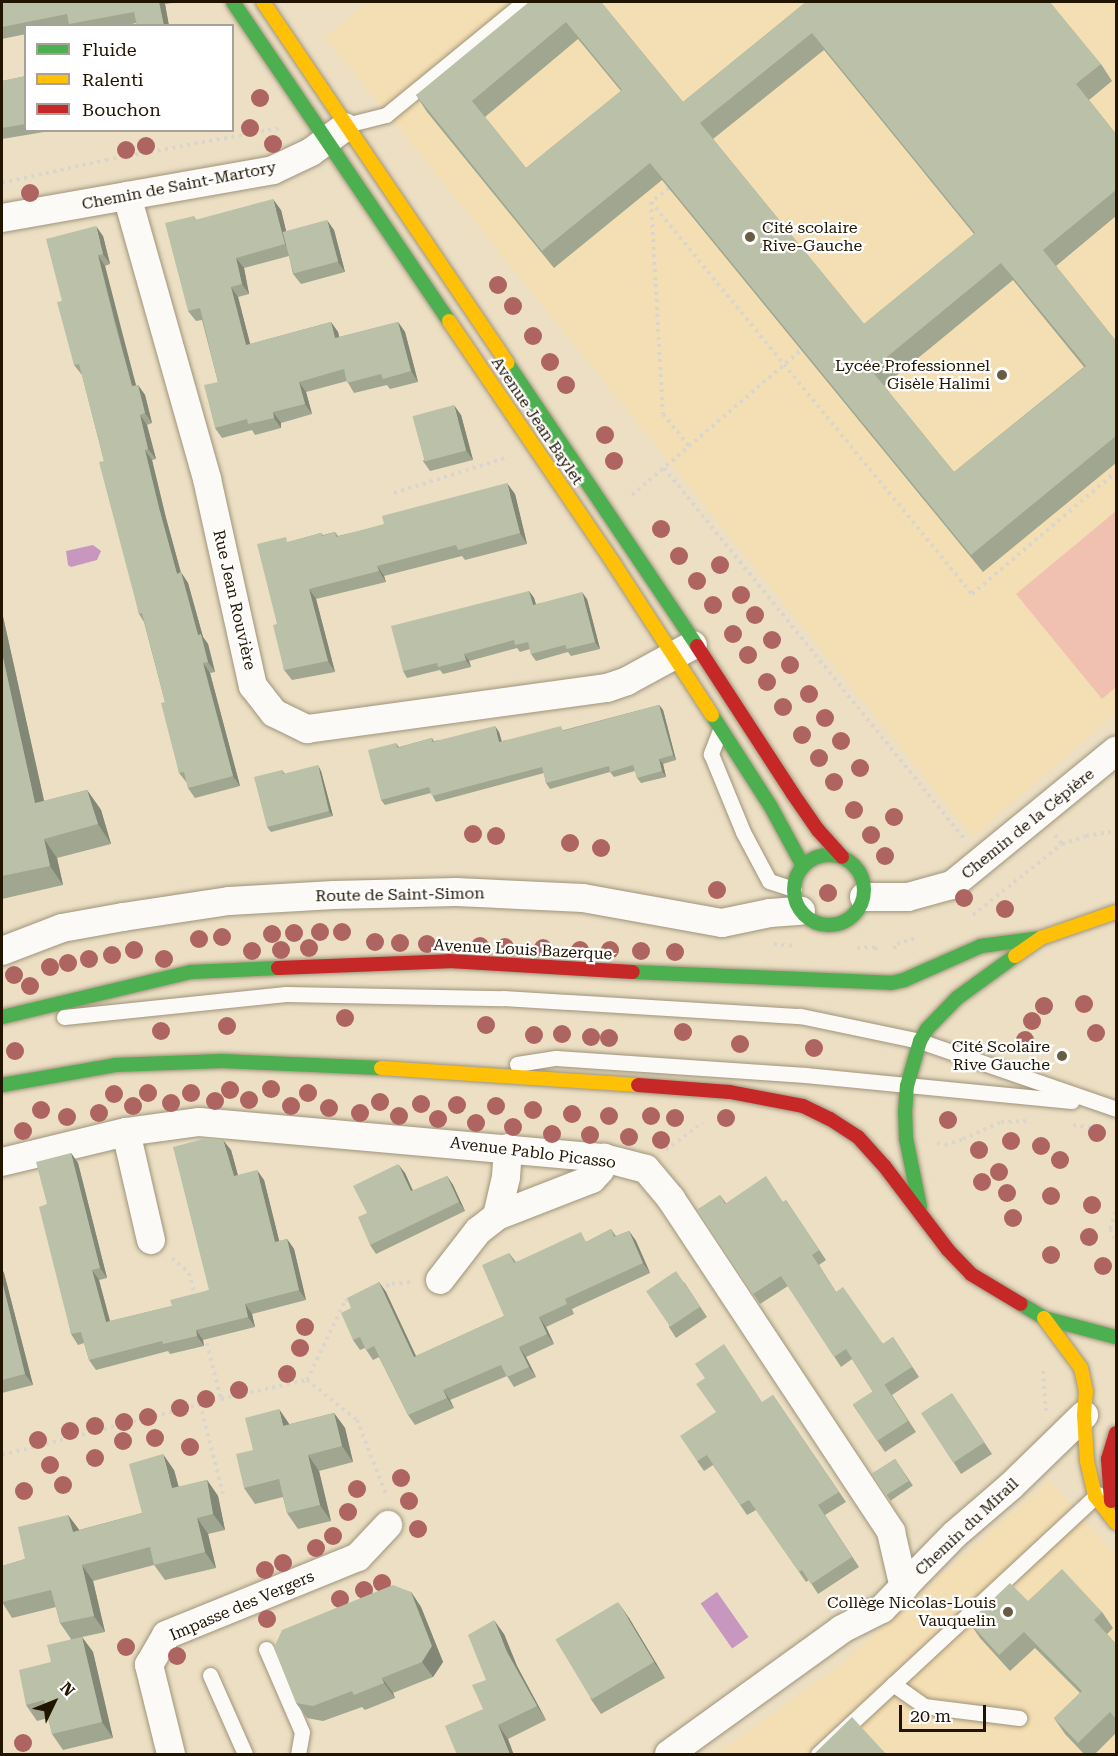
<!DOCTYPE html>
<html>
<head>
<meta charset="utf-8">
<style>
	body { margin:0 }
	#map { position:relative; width:1118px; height:1756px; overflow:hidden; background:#ecdfc4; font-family:"Roboto Serif",serif }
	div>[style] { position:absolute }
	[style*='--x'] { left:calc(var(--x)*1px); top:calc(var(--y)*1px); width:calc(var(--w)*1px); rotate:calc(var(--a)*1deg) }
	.built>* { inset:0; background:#f4deb3 }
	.green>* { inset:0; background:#f0c1b1 }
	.water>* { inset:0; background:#c897bf; transform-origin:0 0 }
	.path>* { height:4px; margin-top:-2px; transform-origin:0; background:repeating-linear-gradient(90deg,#dbd6cd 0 3px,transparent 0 7.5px) }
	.roads { filter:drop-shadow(0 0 2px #9f947b) drop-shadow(0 0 2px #9f947b) }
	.lane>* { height:15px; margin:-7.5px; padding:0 7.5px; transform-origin:7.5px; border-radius:7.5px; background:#fcfaf6 }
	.street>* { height:28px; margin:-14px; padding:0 14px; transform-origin:14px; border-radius:14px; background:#fcfaf6 }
	.fast>* { height:14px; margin:-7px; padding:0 7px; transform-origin:7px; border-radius:7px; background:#4caf50 }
	.fast>.ring { margin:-7px; padding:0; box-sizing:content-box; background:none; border:14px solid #4caf50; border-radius:50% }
	.slow>* { height:14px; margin:-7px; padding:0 7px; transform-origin:7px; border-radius:7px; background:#ffc107 }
	.jam>* { height:14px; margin:-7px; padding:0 7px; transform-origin:7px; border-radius:7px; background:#c62828 }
	.trees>* { width:18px; height:18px; margin:-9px; border-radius:50%; background:#ae6461 }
	.wall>* { inset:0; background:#a0a690; transform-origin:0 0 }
	.shaded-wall>* { inset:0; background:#828776 }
	.building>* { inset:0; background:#bac1a8; transform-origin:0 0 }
	.dots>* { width:16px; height:16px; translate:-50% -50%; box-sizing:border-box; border:3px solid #fff; border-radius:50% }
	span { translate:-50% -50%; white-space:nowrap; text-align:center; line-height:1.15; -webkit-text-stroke:4.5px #fff; paint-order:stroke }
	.street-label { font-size:16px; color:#211500 }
	.poi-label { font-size:16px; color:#211500 }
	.left { translate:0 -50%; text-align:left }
	.right { translate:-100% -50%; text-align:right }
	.frame { position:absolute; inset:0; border:3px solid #211500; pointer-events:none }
	.legend { position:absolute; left:24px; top:24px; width:210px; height:108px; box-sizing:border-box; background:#fff; border:2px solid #a6a199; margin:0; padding:8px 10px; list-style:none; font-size:18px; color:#211500 }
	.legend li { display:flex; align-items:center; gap:12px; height:30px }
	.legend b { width:30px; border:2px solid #a6a199 }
	.north { position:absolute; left:24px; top:1672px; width:60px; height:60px; -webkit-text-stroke:4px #fff; paint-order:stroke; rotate:47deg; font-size:16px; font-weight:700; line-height:24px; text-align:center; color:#211500 }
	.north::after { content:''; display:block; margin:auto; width:21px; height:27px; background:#211500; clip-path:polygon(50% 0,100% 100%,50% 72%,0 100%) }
	.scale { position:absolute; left:899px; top:1705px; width:87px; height:27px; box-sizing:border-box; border:3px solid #211500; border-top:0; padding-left:8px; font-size:18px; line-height:21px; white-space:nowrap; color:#211500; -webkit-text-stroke:4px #fff; paint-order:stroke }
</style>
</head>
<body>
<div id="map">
	<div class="built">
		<i style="clip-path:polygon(368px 2px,1116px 2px,1116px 713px,973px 837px,325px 37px)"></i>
		<i style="clip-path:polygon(1049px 1480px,1115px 1555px,1116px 1551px,1116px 1754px,716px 1754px,839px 1666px)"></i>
	</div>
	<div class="green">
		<i style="clip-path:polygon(1116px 511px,1116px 687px,1102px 699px,1016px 594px)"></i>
	</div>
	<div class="water">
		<i style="clip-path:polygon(93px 545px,101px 551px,97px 560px,71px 567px,68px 565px,66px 551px)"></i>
		<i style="left:717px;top:1592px;width:55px;height:20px;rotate:55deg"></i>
	</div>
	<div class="path">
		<i style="--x:2;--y:183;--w:107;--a:-12.5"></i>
		<i style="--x:106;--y:160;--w:177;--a:-10.4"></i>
		<i style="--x:669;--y:188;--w:23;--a:142"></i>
		<i style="--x:651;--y:202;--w:212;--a:86.8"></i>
		<i style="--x:663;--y:414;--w:41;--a:50.9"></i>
		<i style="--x:651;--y:202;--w:507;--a:50.69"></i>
		<i style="--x:972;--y:594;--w:189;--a:-40.3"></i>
		<i style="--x:664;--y:468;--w:477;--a:51"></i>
		<i style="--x:394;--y:493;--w:116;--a:-17.5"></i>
		<i style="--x:632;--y:495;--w:223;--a:-40.6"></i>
		<i style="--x:1055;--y:835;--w:11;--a:52"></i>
		<i style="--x:973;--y:915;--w:114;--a:-38.6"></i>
		<i style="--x:1062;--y:844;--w:25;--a:-18"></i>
		<i style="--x:1086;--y:836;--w:30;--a:-9"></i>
		<i style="--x:774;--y:944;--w:22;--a:5"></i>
		<i style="--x:857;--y:948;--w:19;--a:-3"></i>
		<i style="--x:876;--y:947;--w:4;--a:90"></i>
		<i style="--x:894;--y:949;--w:6;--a:-59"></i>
		<i style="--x:897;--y:944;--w:20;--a:-18"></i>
		<i style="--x:1073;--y:1125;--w:31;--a:9"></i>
		<i style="--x:937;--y:1143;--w:8;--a:14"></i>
		<i style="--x:945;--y:1145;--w:19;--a:-18"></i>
		<i style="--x:963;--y:1139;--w:42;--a:-24.1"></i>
		<i style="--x:1001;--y:1122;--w:26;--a:-2"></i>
		<i style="--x:666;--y:1150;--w:46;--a:-37.1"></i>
		<i style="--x:1116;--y:1212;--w:18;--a:109"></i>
		<i style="--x:1110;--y:1229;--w:14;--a:65"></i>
		<i style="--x:172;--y:1258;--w:23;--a:41"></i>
		<i style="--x:189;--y:1273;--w:24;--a:75"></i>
		<i style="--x:379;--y:1288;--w:14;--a:-17"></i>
		<i style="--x:392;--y:1284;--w:20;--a:-6"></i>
		<i style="--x:205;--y:1336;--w:65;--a:75.7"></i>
		<i style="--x:1043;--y:1371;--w:40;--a:85.7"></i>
		<i style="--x:307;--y:1380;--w:64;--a:38.7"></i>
		<i style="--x:357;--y:1420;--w:83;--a:68.7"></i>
		<i style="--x:200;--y:1404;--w:93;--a:75.7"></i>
		<i style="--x:2;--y:1455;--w:226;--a:-14.3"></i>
		<i style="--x:221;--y:1399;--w:88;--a:-12.5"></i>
		<i style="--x:307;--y:1380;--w:88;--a:-64.3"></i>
		<i style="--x:345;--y:1301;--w:8;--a:-23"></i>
	</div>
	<div class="roads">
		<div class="lane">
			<i style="--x:346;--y:125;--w:41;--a:-14"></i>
			<i style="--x:386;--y:115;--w:178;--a:-39.3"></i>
			<i style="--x:720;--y:730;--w:26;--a:111"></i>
			<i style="--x:711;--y:754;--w:84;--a:67.7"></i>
			<i style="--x:743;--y:832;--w:55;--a:62"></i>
			<i style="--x:769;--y:881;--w:26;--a:18"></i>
			<i style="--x:64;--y:1017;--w:223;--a:-5.9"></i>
			<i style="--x:286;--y:994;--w:217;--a:1.1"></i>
			<i style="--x:503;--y:998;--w:298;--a:3.5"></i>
			<i style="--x:800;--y:1016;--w:123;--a:11.8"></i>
			<i style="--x:920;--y:1041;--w:207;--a:19.1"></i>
			<i style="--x:517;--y:1064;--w:39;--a:-9"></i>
			<i style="--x:556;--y:1058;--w:250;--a:3.9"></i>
			<i style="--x:805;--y:1075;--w:268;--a:5.6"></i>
			<i style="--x:266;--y:1649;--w:90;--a:66.6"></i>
			<i style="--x:302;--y:1732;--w:22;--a:100"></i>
			<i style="--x:210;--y:1675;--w:86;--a:66.1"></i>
			<i style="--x:893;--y:1684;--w:38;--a:35"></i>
			<i style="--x:924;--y:1706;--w:96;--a:7.2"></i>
			<i style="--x:818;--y:1754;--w:382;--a:-42.9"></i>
		</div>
		<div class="street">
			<i style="--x:127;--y:196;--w:294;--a:74.2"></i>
			<i style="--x:207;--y:479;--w:212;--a:77.5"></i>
			<i style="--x:253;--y:686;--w:34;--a:52"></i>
			<i style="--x:274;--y:713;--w:37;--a:26"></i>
			<i style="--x:307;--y:729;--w:303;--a:-7.8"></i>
			<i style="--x:607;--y:688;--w:21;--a:-19"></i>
			<i style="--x:627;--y:681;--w:75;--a:-28.6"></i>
			<i style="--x:2;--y:218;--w:275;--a:-10"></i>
			<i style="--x:273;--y:170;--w:42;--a:-25.3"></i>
			<i style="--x:311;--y:152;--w:42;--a:-36.3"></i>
			<i style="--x:864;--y:897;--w:44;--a:0"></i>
			<i style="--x:908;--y:897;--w:46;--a:-15.3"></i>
			<i style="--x:952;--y:885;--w:212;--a:-39.3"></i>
			<i style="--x:2;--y:951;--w:64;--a:-21"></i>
			<i style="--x:62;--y:928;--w:62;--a:-10.2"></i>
			<i style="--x:123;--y:917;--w:107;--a:-8.6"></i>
			<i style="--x:229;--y:901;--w:105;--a:-3.3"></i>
			<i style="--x:334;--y:895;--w:122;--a:-1.4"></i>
			<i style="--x:456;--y:892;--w:127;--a:2.7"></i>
			<i style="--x:583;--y:898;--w:141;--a:10.2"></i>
			<i style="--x:722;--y:923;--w:49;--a:-11.8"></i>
			<i style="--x:770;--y:913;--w:31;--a:-4"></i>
			<i style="--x:126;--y:1132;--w:111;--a:77"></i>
			<i style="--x:2;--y:1162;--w:128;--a:-13.6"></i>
			<i style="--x:126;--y:1132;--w:74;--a:-7.8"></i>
			<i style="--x:199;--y:1122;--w:407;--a:5.1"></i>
			<i style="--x:604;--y:1158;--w:43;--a:14.7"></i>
			<i style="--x:646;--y:1169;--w:39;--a:50"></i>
			<i style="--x:671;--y:1199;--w:399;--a:56.5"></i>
			<i style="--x:891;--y:1532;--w:57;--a:76.9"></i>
			<i style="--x:497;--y:1216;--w:40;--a:-77"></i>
			<i style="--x:506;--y:1177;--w:29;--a:-86"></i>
			<i style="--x:440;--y:1280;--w:62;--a:-52.2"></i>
			<i style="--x:478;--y:1231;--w:24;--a:-38"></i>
			<i style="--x:497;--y:1216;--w:102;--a:-21.3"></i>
			<i style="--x:592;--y:1179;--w:12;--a:-48"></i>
			<i style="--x:600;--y:1170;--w:13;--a:-72"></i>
			<i style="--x:171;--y:1754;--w:92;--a:-103.9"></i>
			<i style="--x:149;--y:1665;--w:34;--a:-60"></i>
			<i style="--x:166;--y:1635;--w:207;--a:-22.1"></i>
			<i style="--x:358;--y:1557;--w:44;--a:-46.8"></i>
			<i style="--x:669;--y:1754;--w:213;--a:-35.8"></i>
			<i style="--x:842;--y:1629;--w:45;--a:-26.6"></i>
			<i style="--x:882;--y:1609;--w:103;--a:-45.8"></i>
			<i style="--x:954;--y:1535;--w:75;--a:-40.7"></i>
			<i style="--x:1011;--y:1486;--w:102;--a:-44.2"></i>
		</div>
		<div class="fast">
			<i style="--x:233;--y:2;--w:385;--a:55.9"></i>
			<i style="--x:507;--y:363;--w:341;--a:56.1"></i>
			<i style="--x:712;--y:715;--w:109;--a:57.3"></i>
			<i style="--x:771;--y:807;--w:67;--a:61.5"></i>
			<i class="ring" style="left:794px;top:855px;width:56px;height:56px"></i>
			<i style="--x:633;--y:972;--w:258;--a:2.4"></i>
			<i style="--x:891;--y:983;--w:13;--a:-13"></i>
			<i style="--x:904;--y:980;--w:84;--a:-23.8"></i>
			<i style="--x:981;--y:946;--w:61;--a:-7.6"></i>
			<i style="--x:2;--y:1017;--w:194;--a:-13.4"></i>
			<i style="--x:191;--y:972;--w:87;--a:-2.6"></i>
			<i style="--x:2;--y:1085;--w:115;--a:-10"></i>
			<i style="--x:115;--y:1065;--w:107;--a:-2.1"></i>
			<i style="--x:222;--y:1061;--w:159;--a:2.5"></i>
			<i style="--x:920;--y:1207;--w:70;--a:-101.5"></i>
			<i style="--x:906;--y:1138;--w:25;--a:-92"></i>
			<i style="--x:905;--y:1113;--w:27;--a:-86"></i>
			<i style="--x:907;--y:1086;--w:47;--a:-73.9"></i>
			<i style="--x:920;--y:1041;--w:14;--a:-60"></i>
			<i style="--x:927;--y:1029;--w:43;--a:-45.9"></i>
			<i style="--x:957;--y:998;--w:72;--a:-35.9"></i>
			<i style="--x:1021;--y:1304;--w:27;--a:31"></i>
			<i style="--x:1044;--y:1318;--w:74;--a:14.8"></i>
		</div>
		<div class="slow">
			<i style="--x:263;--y:2;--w:436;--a:55.9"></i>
			<i style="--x:449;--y:321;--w:294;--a:55.8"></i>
			<i style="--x:614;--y:564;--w:180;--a:57"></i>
			<i style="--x:1015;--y:956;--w:32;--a:-35"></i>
			<i style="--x:1041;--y:938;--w:79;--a:-19.1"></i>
			<i style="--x:381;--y:1068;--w:258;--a:3.8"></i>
			<i style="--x:1044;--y:1318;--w:62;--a:53.5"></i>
			<i style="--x:1081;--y:1368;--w:24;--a:78"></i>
			<i style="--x:1086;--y:1391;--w:24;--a:95"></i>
			<i style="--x:1084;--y:1415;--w:46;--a:86.3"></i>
			<i style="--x:1087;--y:1461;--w:36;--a:77"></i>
			<i style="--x:1095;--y:1496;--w:34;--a:52"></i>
		</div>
		<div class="jam">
			<i style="--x:697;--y:646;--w:176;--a:57"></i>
			<i style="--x:793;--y:794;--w:44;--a:55.2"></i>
			<i style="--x:818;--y:830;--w:36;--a:48"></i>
			<i style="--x:278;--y:968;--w:171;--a:-2.3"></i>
			<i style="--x:449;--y:961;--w:184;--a:3.4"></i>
			<i style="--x:638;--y:1085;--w:92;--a:4.4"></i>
			<i style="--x:730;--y:1092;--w:74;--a:10.9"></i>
			<i style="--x:803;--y:1106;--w:30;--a:26"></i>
			<i style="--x:830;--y:1119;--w:33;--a:33"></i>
			<i style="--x:858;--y:1137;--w:40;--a:48"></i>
			<i style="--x:885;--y:1167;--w:104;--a:52.8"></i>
			<i style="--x:948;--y:1250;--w:33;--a:46"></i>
			<i style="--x:971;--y:1274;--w:58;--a:31"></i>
			<i style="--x:1111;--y:1501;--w:42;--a:-94.1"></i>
			<i style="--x:1108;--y:1459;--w:27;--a:-73"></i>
		</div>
	</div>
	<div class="trees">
		<i style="left:260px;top:98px"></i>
		<i style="left:250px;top:128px"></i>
		<i style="left:273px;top:144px"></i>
		<i style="left:146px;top:146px"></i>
		<i style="left:126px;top:150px"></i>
		<i style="left:30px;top:193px"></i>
		<i style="left:498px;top:285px"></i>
		<i style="left:513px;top:306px"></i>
		<i style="left:533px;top:336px"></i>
		<i style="left:550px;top:362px"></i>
		<i style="left:566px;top:385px"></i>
		<i style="left:605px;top:435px"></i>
		<i style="left:614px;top:461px"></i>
		<i style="left:661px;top:529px"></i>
		<i style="left:679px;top:556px"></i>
		<i style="left:720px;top:565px"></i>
		<i style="left:697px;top:581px"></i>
		<i style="left:741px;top:595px"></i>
		<i style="left:713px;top:605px"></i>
		<i style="left:755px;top:615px"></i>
		<i style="left:733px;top:634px"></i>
		<i style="left:772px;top:640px"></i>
		<i style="left:748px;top:655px"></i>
		<i style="left:790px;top:665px"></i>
		<i style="left:767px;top:682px"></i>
		<i style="left:809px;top:694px"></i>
		<i style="left:783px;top:707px"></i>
		<i style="left:825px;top:718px"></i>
		<i style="left:802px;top:735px"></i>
		<i style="left:841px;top:741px"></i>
		<i style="left:819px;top:758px"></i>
		<i style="left:860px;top:768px"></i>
		<i style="left:834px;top:782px"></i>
		<i style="left:854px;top:810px"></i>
		<i style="left:894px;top:817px"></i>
		<i style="left:473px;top:834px"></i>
		<i style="left:871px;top:835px"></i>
		<i style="left:496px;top:836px"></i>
		<i style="left:570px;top:843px"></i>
		<i style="left:601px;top:848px"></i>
		<i style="left:885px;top:856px"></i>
		<i style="left:717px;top:890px"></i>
		<i style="left:828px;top:893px"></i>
		<i style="left:964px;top:898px"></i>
		<i style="left:1005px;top:909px"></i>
		<i style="left:320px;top:932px"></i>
		<i style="left:342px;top:932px"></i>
		<i style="left:294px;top:933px"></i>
		<i style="left:272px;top:934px"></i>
		<i style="left:222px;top:937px"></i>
		<i style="left:199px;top:939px"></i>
		<i style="left:375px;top:942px"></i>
		<i style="left:400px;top:943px"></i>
		<i style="left:427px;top:944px"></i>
		<i style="left:480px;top:946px"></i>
		<i style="left:505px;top:947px"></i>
		<i style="left:309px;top:948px"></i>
		<i style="left:543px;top:948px"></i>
		<i style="left:134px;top:950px"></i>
		<i style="left:281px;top:950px"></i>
		<i style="left:580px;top:950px"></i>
		<i style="left:610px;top:950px"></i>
		<i style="left:252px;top:951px"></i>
		<i style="left:641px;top:951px"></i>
		<i style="left:675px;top:952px"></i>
		<i style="left:112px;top:955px"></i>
		<i style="left:89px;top:959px"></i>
		<i style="left:164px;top:959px"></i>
		<i style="left:68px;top:963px"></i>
		<i style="left:50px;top:967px"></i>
		<i style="left:14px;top:975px"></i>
		<i style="left:30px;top:986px"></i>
		<i style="left:1084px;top:1004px"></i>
		<i style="left:1044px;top:1006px"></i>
		<i style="left:345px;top:1018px"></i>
		<i style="left:1032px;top:1021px"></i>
		<i style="left:486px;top:1025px"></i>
		<i style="left:227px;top:1026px"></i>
		<i style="left:161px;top:1031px"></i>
		<i style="left:683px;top:1032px"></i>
		<i style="left:1096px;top:1033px"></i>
		<i style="left:562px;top:1034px"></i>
		<i style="left:534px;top:1035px"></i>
		<i style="left:591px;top:1037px"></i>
		<i style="left:609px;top:1038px"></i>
		<i style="left:1025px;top:1040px"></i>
		<i style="left:740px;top:1044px"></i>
		<i style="left:814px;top:1048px"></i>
		<i style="left:15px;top:1051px"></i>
		<i style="left:271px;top:1089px"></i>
		<i style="left:230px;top:1090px"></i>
		<i style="left:148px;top:1093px"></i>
		<i style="left:191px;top:1093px"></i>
		<i style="left:308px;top:1093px"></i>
		<i style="left:114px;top:1094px"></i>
		<i style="left:249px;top:1100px"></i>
		<i style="left:215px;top:1101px"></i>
		<i style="left:380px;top:1102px"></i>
		<i style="left:171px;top:1103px"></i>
		<i style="left:421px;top:1104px"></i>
		<i style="left:457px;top:1105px"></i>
		<i style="left:133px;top:1106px"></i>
		<i style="left:291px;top:1106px"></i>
		<i style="left:496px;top:1106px"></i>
		<i style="left:329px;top:1108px"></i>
		<i style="left:41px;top:1110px"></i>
		<i style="left:533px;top:1110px"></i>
		<i style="left:99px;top:1113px"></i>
		<i style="left:360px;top:1113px"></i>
		<i style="left:572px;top:1114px"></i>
		<i style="left:399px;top:1116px"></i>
		<i style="left:609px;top:1116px"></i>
		<i style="left:651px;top:1116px"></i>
		<i style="left:67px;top:1117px"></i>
		<i style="left:675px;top:1118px"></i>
		<i style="left:726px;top:1118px"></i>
		<i style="left:438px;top:1119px"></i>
		<i style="left:948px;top:1120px"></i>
		<i style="left:476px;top:1123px"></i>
		<i style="left:513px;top:1127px"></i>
		<i style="left:23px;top:1131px"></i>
		<i style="left:1097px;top:1133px"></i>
		<i style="left:552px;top:1134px"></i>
		<i style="left:590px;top:1135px"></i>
		<i style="left:629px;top:1137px"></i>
		<i style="left:661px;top:1140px"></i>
		<i style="left:1011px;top:1141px"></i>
		<i style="left:1041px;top:1146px"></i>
		<i style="left:979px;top:1150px"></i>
		<i style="left:1060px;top:1160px"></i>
		<i style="left:999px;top:1172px"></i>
		<i style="left:982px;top:1182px"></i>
		<i style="left:1007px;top:1193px"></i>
		<i style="left:1051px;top:1196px"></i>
		<i style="left:1092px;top:1205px"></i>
		<i style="left:1013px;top:1218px"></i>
		<i style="left:1089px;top:1237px"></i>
		<i style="left:1051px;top:1255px"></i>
		<i style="left:1103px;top:1266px"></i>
		<i style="left:305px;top:1327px"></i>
		<i style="left:300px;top:1348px"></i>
		<i style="left:287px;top:1374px"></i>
		<i style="left:239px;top:1390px"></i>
		<i style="left:206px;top:1399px"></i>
		<i style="left:180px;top:1408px"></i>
		<i style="left:148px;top:1417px"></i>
		<i style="left:124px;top:1422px"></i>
		<i style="left:95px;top:1426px"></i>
		<i style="left:70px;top:1431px"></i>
		<i style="left:155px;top:1438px"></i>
		<i style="left:38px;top:1440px"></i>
		<i style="left:123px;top:1441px"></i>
		<i style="left:190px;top:1447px"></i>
		<i style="left:95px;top:1458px"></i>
		<i style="left:50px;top:1465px"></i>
		<i style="left:401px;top:1478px"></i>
		<i style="left:63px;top:1485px"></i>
		<i style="left:357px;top:1489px"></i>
		<i style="left:24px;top:1491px"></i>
		<i style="left:409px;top:1501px"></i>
		<i style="left:348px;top:1512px"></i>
		<i style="left:418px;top:1529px"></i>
		<i style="left:333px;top:1536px"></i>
		<i style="left:316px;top:1548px"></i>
		<i style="left:283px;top:1563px"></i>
		<i style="left:265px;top:1570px"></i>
		<i style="left:382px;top:1583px"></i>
		<i style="left:364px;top:1590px"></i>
		<i style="left:340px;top:1599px"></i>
		<i style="left:267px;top:1619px"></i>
		<i style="left:126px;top:1647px"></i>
		<i style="left:177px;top:1656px"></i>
		<i style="left:23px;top:1743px"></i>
	</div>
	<div class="wall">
		<i style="clip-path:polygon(2px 2px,173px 2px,173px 3px,165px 4px,169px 26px,137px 26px,136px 23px,124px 26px,26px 26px,26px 34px,2px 39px)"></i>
		<i style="clip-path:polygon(evenodd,601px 2px,683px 102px,806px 2px,1101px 64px,1112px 81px,1089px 100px,1116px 134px,1116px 216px,1056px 266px,1116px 341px,1116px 463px,983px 572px,662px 180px,554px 268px,427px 112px,416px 95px,601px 2px,578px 39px,621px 91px,526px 168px,485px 117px,578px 39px,601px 2px,824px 50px,974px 234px,864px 324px,713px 139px,824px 50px,601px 2px,1013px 280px,1084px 367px,954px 472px,884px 386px,1013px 280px)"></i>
		<i style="clip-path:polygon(26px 76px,26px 130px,56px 130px,2px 139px,2px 81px)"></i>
		<i style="clip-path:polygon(281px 210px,286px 231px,334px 230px,345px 272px,301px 284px,293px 274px,289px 256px,244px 268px,249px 294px,238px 297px,250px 344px,331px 322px,338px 332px,339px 337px,398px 322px,405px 332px,418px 382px,390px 389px,387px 385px,354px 393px,347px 381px,306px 392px,312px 414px,281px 423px,281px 428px,255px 435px,252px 430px,222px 438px,215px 428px,218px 382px,202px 320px,196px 321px,188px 311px,194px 216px,196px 220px)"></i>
		<i style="clip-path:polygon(103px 236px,110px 264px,105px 266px,122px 334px,136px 385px,138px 385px,145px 395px,152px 423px,147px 425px,156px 459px,152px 460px,166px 518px,181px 573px,188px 583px,203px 637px,208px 644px,215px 672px,210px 673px,240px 786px,195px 798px,188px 788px,187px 783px,179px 773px,165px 702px,144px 622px,139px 614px,104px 461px,82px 375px,74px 365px,62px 301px)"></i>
		<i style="clip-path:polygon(461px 415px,473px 460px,430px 471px,423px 461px)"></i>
		<i style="clip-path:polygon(515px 494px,527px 544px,465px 560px,462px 556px,384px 576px,386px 582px,316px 599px,335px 672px,292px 680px,284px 670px,277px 624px,289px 542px,321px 533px,323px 535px,335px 532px,338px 536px)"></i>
		<i style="clip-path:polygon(529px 591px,534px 598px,536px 604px,587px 599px,600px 649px,571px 656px,568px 652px,536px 661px,531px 654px,530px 649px,520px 652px,517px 648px,469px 661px,471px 667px,443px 674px,440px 670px,407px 678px,403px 671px)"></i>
		<i style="clip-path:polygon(2px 612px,44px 801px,87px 790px,101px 810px,111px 844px,57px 858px,63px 885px,2px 899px)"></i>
		<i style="clip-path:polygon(659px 705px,663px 710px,676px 760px,663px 764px,666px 777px,641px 783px,637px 778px,635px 771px,614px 777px,610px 772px,550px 789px,546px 783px,544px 773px,436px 802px,431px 793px,385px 805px,381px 800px,396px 743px,399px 747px,432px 738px,434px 741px,499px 732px,502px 741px,564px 730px)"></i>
		<i style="clip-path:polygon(282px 770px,285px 774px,321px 771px,333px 816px,271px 832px,267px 827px)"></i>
		<i style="clip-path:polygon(231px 1150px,238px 1175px,264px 1180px,279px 1241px,287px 1239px,294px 1249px,306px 1300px,252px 1314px,255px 1327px,203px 1340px,204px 1346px,170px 1354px,168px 1351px,96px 1370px,89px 1360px,84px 1343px,78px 1345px,71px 1334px,47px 1204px,71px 1153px,78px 1163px,107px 1278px,99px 1280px,110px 1321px,172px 1306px,209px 1290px)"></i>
		<i style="clip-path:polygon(405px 1173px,413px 1191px,447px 1176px,453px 1185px,465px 1211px,376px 1254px,370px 1245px,367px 1213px)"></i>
		<i style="clip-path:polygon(720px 1195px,726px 1203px,783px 1202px,786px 1200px,826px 1260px,819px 1265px,836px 1292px,883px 1344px,893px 1337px,919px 1377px,892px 1395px,916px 1432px,885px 1452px,853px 1405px,873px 1392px,852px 1359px,841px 1367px,788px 1286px,760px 1304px,697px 1210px)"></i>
		<i style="clip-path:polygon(611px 1229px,616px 1236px,629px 1231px,636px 1241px,650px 1273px,572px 1309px,574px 1314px,546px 1327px,554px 1344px,526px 1357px,536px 1377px,514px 1387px,507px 1376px,450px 1400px,454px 1408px,415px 1425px,408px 1415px,379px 1357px,373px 1360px,365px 1348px,360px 1350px,353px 1340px,351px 1308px,379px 1282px,386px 1292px,416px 1356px,504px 1316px,509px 1253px,516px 1262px,588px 1241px)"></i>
		<i style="clip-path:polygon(2px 1269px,4px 1273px,33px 1385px,2px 1393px)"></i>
		<i style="clip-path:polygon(684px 1282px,707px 1317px,676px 1338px,669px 1327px)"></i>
		<i style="clip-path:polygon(773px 1395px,846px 1502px,825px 1515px,859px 1567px,818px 1594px,809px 1580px,806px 1582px,756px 1510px,747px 1515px,713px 1465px,704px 1471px,697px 1461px,763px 1402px)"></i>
		<i style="clip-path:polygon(959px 1404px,992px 1454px,961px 1474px,954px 1463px)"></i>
		<i style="clip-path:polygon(334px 1413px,345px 1428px,353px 1462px,319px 1471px,331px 1521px,298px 1529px,287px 1513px,283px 1497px,255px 1504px,244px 1488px,253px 1450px,290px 1424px)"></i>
		<i style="left:895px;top:1459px;width:32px;height:27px;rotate:56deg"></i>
		<i style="clip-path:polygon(174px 1470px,179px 1487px,207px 1480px,218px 1496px,225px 1530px,208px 1534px,216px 1568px,165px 1580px,154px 1565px,93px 1581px,105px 1632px,82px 1637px,93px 1652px,113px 1738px,63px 1750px,52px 1734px,48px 1718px,37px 1721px,26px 1705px,51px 1662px,71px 1639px,60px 1623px,56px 1607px,12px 1618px,2px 1602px,2px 1566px,25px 1559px,68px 1515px,79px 1530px,142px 1513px)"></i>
		<i style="clip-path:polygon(411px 1592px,421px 1607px,443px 1662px,433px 1677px,393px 1693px,395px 1698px,365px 1710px,362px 1707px,323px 1721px,307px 1718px,296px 1703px)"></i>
		<i style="clip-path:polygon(1028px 1601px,1102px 1612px,1113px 1628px,1107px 1634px,1116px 1644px,1116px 1733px,1094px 1755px,1085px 1755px,1065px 1734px,1054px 1718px,1080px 1693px,1035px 1648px,1010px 1671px,980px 1638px,969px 1622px)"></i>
		<i style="clip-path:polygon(629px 1618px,665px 1678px,601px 1714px,590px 1698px)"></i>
		<i style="clip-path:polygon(504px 1634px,517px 1666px,546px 1720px,508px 1739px,483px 1709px,486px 1680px)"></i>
	</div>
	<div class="shaded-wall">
		<i style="clip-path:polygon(159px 2px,163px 2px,165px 4px,169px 26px,164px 26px)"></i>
		<i style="clip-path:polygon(273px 199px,281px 210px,292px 255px,285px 244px)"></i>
		<i style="clip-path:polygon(327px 220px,334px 230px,345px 272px,338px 262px)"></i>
		<i style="clip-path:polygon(96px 226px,103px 236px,110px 264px,103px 254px)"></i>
		<i style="clip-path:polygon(98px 255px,105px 266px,139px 397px,132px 386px)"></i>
		<i style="clip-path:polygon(236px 258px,244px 268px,249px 294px,242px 284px)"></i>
		<i style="clip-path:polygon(231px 287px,238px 297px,253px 355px,246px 345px)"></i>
		<i style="clip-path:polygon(331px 322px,338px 332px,342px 348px,335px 338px)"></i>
		<i style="clip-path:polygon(398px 322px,405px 332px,418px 382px,411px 371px)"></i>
		<i style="clip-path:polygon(299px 382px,306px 392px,312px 414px,305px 404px)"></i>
		<i style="clip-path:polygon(138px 385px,145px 395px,152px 423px,145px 413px)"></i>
		<i style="clip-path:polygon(454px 405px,461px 415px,473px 460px,466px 450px)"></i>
		<i style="clip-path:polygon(273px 412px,281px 423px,281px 428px,274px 418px)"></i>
		<i style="clip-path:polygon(140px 415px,147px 425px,156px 459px,148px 449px)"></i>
		<i style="clip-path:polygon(145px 450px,152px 460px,166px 518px,184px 584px,177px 574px,159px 508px)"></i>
		<i style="clip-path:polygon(507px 483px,515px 494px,527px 544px,520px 533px)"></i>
		<i style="clip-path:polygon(377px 566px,384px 576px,386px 582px,379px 571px)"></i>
		<i style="clip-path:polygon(181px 572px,188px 583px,203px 637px,208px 644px,215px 672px,208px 662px,198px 635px)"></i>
		<i style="clip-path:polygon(309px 589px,316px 599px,335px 672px,328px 661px)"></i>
		<i style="clip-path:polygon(529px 591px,534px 598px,538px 612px,533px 605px)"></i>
		<i style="clip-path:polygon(582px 592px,587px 599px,600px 649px,595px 642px)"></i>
		<i style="clip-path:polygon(2px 612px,49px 823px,35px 803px,2px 653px)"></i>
		<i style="clip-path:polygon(464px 654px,469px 661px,471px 667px,466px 660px)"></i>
		<i style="clip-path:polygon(203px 663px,210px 673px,240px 786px,233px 776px)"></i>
		<i style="clip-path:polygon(659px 705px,663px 710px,676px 760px,673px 755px)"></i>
		<i style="clip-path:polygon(495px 726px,499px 732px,503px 748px,499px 742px)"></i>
		<i style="clip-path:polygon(659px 759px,663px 764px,666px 777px,662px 771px)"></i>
		<i style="clip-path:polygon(318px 765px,321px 771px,333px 816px,329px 811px)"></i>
		<i style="clip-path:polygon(87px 790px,101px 810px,111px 844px,98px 824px)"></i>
		<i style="clip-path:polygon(44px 839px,57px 858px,63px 885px,50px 866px)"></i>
		<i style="clip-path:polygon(223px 1140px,231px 1150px,241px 1187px,234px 1176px)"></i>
		<i style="clip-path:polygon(71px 1153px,78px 1163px,107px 1278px,100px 1268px)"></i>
		<i style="clip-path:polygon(398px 1164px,405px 1173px,417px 1200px,411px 1191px)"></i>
		<i style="clip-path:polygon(257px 1170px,264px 1180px,282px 1252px,275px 1242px)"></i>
		<i style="clip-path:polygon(447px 1176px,453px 1185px,465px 1211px,459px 1202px)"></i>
		<i style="clip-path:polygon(629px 1231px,636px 1241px,650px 1273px,643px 1263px)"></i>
		<i style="clip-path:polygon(287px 1239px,294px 1249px,306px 1300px,299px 1290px)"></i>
		<i style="clip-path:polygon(2px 1269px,4px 1273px,33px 1385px,25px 1374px,2px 1281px)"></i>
		<i style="clip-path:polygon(92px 1270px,99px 1280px,113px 1333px,106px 1322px)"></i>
		<i style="clip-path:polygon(379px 1282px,386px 1292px,421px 1367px,414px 1357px)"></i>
		<i style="clip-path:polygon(245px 1304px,252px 1314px,255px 1327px,248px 1317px)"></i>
		<i style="clip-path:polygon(539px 1317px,546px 1327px,554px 1344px,547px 1334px)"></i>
		<i style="clip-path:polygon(196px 1330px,203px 1340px,204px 1346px,197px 1336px)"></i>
		<i style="clip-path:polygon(519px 1347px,526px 1357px,536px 1377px,529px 1367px)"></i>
		<i style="clip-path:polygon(443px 1390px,450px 1400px,454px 1408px,447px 1398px)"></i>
		<i style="clip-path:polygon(279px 1409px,290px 1425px,283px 1426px)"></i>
		<i style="clip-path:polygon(334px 1413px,345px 1428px,353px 1462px,342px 1446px)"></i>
		<i style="clip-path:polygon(163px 1454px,174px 1470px,183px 1504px,172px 1488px)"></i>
		<i style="clip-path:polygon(308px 1455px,319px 1471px,331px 1521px,320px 1505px)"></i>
		<i style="clip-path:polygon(207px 1480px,218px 1496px,225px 1530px,213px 1514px)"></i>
		<i style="clip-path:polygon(68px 1515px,80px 1531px,73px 1532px)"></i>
		<i style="clip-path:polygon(197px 1518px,208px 1534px,216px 1568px,205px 1552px)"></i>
		<i style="clip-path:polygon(82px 1565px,93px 1581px,105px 1632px,94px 1616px)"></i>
		<i style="clip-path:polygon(411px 1592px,421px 1607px,443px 1662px,433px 1677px,422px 1662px)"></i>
		<i style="clip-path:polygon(618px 1602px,629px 1618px,665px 1678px,654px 1662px)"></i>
		<i style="clip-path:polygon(494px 1620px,504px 1634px,517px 1666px,546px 1720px,537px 1706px,507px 1652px)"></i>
		<i style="clip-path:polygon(82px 1637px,93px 1652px,113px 1738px,102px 1722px)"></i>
		<i style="clip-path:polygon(382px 1678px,393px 1693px,395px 1698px,384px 1683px)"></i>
		<i style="clip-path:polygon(498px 1725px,508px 1739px,514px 1755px,510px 1755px)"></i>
	</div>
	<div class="building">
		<i style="clip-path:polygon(2px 2px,159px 2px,164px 26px,137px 26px,134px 12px,69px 24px,67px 14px,2px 27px)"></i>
		<i style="clip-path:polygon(evenodd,529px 2px,601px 2px,683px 102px,806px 2px,1050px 2px,1101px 64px,1076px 84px,1116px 134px,1116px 190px,1043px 250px,1116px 341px,1116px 436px,971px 555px,650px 163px,542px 251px,416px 95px,529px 2px,566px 22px,622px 90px,526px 168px,472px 101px,566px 22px,529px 2px,812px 33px,975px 233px,864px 324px,700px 123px,812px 33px,529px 2px,1001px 263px,1086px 366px,954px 472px,871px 370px,1001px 263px)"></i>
		<i style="clip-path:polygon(26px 76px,26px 124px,2px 128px,2px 81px)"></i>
		<i style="clip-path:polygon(273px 199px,285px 244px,236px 258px,242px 284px,231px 287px,246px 345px,331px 322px,335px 338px,398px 322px,411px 371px,383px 379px,381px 374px,347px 383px,344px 369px,299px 382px,305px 404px,273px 412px,274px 418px,248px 424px,247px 419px,215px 428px,204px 385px,218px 382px,200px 308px,188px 311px,165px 223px,194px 216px,195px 220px)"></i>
		<i style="left:327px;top:220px;width:43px;height:46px;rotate:75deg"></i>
		<i style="clip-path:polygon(96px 226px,103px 254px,98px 255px,115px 324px,132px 386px,138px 385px,145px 413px,140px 415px,148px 449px,145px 450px,159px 508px,177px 574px,181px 572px,198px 635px,201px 634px,208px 662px,203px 663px,233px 776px,188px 788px,184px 772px,179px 773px,161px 703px,165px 702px,142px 613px,139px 614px,99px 462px,104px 461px,79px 364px,74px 365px,57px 302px,62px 301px,46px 239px)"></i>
		<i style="left:454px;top:405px;width:47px;height:43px;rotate:75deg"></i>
		<i style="clip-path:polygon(507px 483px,520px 533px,458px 550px,456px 545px,377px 566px,379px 571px,309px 589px,328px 661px,284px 670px,273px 625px,277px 624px,257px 544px,286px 537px,287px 542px,321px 533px,322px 536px,335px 532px,336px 537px,384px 524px,382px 516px)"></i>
		<i style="clip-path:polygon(529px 591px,533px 605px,582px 592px,595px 642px,567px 649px,565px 645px,531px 654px,528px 642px,515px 645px,514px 640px,464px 654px,466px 660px,438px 667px,437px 663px,403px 671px,391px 626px)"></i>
		<i style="clip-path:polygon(2px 653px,35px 803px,87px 790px,98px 824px,44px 839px,50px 866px,2px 876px)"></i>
		<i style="clip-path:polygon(659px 705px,673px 755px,659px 759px,662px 771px,637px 778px,633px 765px,610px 772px,609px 766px,546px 783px,542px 767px,432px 796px,429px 787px,381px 800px,368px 750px,396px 743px,397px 748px,432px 738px,432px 742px,495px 726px,499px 742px,561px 726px,563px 731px)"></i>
		<i style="clip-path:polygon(318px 765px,329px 811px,267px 827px,254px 777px,282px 770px,283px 774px)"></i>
		<i style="clip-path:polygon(207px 1138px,223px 1140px,234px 1176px,257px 1170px,275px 1242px,287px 1239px,299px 1290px,245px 1304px,248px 1317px,196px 1330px,197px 1336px,163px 1344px,162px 1341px,89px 1360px,81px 1332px,71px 1334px,39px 1207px,47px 1204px,36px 1162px,71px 1153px,100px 1268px,92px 1270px,106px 1322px,172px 1306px,170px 1300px,209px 1290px,173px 1147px)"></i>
		<i style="clip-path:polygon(398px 1164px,411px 1191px,447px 1176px,459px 1202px,370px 1245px,358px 1217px,367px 1213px,353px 1186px)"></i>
		<i style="clip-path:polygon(766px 1176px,783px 1202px,786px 1200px,819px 1250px,812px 1255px,836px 1292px,843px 1287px,883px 1344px,893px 1337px,912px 1367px,873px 1392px,846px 1349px,834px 1357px,781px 1276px,753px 1294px,697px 1210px,720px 1195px,725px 1204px)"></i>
		<i style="clip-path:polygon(611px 1229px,614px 1237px,629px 1231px,643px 1263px,565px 1299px,567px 1304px,539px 1317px,547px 1334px,519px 1347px,529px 1367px,507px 1377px,501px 1365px,443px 1390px,447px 1398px,408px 1415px,374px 1346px,366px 1350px,360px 1337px,353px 1340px,341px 1313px,351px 1308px,347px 1298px,379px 1282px,414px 1357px,504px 1316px,482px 1265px,509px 1253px,514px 1263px,581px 1232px,586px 1242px)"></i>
		<i style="left:676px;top:1271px;width:43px;height:36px;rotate:56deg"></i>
		<i style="clip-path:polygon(2px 1281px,25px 1374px,2px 1380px)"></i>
		<i style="clip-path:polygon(724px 1344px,762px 1402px,773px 1395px,839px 1492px,818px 1505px,852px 1557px,811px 1584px,802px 1570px,799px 1572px,749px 1500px,740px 1505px,707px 1455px,697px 1461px,680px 1436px,716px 1412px,696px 1384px,705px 1378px,695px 1364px)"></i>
		<i style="left:884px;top:1384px;width:44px;height:37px;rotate:57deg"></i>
		<i style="left:952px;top:1393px;width:59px;height:37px;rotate:57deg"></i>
		<i style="clip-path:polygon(279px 1409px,283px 1426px,334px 1413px,342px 1446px,308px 1455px,320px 1505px,287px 1513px,279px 1479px,244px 1488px,236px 1454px,253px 1450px,245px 1418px)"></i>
		<i style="clip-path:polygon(163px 1454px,172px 1488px,207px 1480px,213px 1514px,197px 1518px,205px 1552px,154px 1565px,150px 1547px,82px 1565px,94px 1616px,60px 1623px,51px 1590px,2px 1602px,2px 1566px,25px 1559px,18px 1527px,68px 1515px,73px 1532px,142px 1513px,129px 1464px)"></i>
		<i style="left:895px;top:1459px;width:26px;height:27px;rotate:58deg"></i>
		<i style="clip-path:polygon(1062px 1569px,1102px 1612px,1094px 1620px,1116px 1644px,1116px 1719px,1110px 1712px,1078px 1743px,1054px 1718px,1082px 1691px,1024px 1632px,999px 1655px,969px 1622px,1010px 1583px,1028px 1601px)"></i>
		<i style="clip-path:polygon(393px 1585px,411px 1592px,432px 1646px,422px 1662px,382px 1678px,384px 1683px,354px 1695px,352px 1691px,313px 1706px,296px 1703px,274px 1648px,282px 1630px)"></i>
		<i style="left:618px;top:1602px;width:70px;height:73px;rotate:59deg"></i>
		<i style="clip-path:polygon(494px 1620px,507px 1652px,537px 1706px,498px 1725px,510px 1755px,457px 1755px,445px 1726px,483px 1709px,472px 1685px,486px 1680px,468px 1635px)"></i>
		<i style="clip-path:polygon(82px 1637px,102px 1722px,52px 1734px,44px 1700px,26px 1705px,19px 1670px,51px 1662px,47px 1645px)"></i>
		<i style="clip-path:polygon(852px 1717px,887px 1755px,813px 1755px)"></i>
	</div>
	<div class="dots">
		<i style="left:750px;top:237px;background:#685c45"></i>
		<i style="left:1002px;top:375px;background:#685c45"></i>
		<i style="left:1062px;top:1056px;background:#685c45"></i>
		<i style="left:1008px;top:1612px;background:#685c45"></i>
	</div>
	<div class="street-label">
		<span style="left:179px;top:186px;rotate:-11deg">Chemin de Saint-Martory</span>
		<span style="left:537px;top:421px;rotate:56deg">Avenue Jean Baylet</span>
		<span style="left:234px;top:600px;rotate:77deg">Rue Jean Rouvière</span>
		<span style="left:1028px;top:824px;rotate:-39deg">Chemin de la Cépière</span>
		<span style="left:400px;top:895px;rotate:-1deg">Route de Saint-Simon</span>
		<span style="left:523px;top:950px;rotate:3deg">Avenue Louis Bazerque</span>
		<span style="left:533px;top:1153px;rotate:7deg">Avenue Pablo Picasso</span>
		<span style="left:967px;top:1527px;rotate:-43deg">Chemin du Mirail</span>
		<span style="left:242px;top:1606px;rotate:-23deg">Impasse des Vergers</span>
	</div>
	<div class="poi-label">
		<span class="left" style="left:762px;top:237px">Cité scolaire<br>Rive-Gauche</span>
		<span class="right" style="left:990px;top:375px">Lycée Professionnel<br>Gisèle Halimi</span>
		<span class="right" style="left:1050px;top:1056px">Cité Scolaire<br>Rive Gauche</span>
		<span class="right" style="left:996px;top:1612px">Collège Nicolas-Louis<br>Vauquelin</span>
	</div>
	<div class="frame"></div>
	<ul class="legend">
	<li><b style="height:8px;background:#4caf50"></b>Fluide</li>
	<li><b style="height:8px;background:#ffc107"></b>Ralenti</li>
	<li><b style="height:8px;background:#c62828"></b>Bouchon</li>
	</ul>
	<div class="north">N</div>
	<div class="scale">20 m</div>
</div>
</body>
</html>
